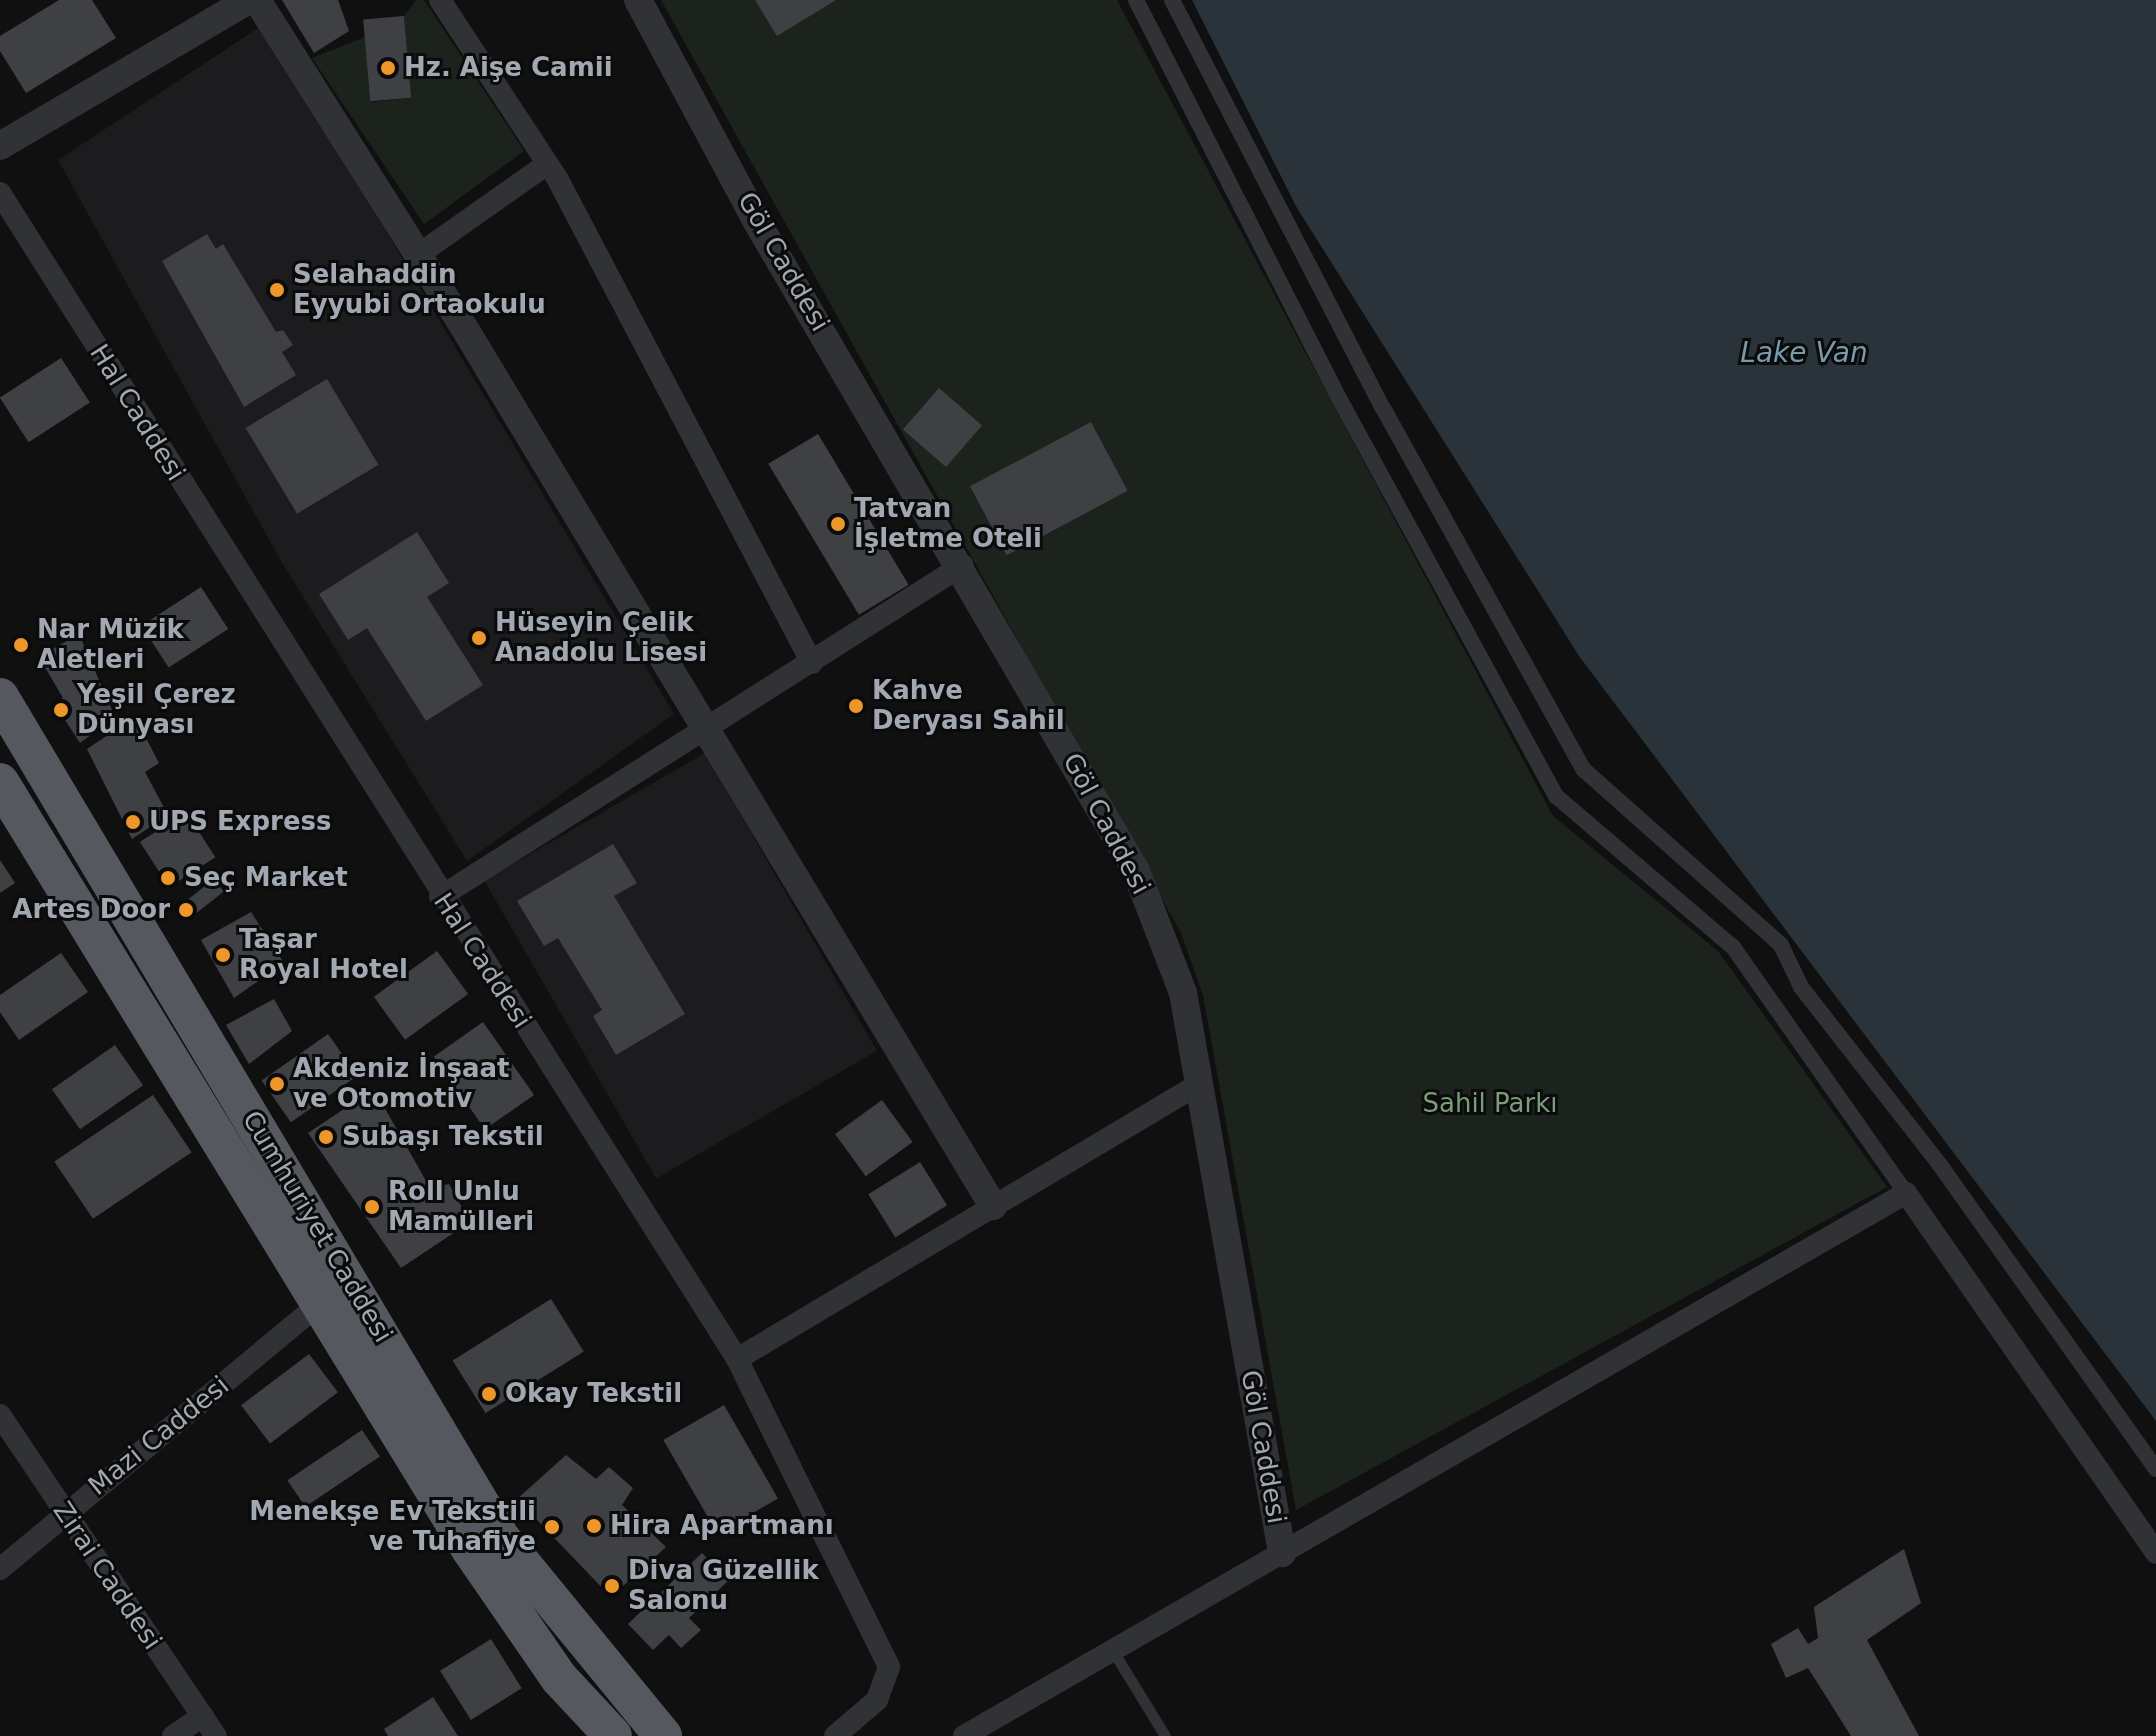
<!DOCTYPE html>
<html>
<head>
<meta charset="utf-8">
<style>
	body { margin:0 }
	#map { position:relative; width:2156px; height:1736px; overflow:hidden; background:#101011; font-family:"DejaVu Sans",sans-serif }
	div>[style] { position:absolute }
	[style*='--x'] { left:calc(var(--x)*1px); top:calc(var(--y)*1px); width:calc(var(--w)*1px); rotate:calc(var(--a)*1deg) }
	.built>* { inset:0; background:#1c1c1e; transform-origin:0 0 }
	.green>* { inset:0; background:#1c231c }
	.water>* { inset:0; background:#2a3339 }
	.building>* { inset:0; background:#3e4044; transform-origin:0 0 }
	.service>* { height:11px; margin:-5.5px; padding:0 5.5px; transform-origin:5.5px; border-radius:5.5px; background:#313236 }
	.pedestrian>* { height:16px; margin:-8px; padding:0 8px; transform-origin:8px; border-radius:8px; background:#313236 }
	.minor>* { height:22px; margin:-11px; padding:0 11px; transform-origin:11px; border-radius:11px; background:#313236 }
	.tertiary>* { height:28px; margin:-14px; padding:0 14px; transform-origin:14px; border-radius:14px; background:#313236 }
	.trunk>* { height:38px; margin:-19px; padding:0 19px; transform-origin:19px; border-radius:19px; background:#55585e }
	.dots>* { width:22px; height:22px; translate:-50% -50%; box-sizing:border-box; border:4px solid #0b0b0c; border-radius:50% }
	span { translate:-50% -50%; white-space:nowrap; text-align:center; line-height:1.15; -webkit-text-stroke:6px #0b0b0c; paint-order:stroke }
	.poi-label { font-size:26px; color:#a1a8b2; font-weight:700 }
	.left { translate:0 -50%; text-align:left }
	.right { translate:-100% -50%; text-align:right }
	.street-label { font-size:26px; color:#a1a8b2 }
	.park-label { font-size:26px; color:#7a9d78 }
	.water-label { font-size:28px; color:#789aad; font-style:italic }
</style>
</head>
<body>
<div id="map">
	<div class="built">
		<i style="clip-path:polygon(263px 25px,674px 714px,467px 861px,281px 561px,58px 160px)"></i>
		<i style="left:705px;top:753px;width:344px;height:255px;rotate:60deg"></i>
	</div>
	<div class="green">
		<i style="clip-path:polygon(416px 0,424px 0,524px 151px,424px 224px,312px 58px,365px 37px,371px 102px,411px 98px,404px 16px)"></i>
		<i style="clip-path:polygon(661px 0,1117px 0,1553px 816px,1718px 951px,1887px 1187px,1296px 1510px,1203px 995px,1181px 933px)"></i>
	</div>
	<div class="water">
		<i style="clip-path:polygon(1192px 0,2156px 0,2156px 1421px,1579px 656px,1297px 208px)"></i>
	</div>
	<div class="building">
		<i style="clip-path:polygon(59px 0,92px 0,116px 38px,26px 93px,0 51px,0 36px)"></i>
		<i style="clip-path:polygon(282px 0,338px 0,349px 31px,314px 53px)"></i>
		<i style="clip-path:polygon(755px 0,836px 0,777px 36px)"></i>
		<i style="left:404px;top:16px;width:82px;height:41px;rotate:85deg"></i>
		<i style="clip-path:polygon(207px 234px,216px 249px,223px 244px,276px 332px,283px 330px,293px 345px,282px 352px,296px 375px,244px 407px,162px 261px)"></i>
		<i style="left:61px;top:358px;width:53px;height:73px;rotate:57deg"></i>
		<i style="left:327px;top:379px;width:100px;height:95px;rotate:59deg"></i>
		<i style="left:939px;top:388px;width:57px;height:55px;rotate:41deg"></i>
		<i style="left:1091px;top:422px;width:78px;height:137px;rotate:62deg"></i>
		<i style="left:818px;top:434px;width:176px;height:58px;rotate:59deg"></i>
		<i style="clip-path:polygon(417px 532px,449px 583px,427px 597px,483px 685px,426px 721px,367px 628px,348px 640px,319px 594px)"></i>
		<i style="left:201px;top:587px;width:50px;height:71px;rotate:57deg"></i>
		<i style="clip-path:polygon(79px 634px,115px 717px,80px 743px,54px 703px,63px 698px,39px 657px)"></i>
		<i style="clip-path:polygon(135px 717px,159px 763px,145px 772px,168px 815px,132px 839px,87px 749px)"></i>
		<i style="left:186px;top:812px;width:54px;height:55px;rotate:57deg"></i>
		<i style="clip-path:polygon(613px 844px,637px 883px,614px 896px,685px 1014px,616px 1055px,593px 1016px,602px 1010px,558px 938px,544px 946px,517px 901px)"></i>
		<i style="clip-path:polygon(0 860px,15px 883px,0 893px)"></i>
		<i style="left:214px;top:879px;width:16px;height:47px;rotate:52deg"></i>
		<i style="clip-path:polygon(251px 912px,284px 963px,234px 998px,201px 940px)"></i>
		<i style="left:437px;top:951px;width:53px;height:78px;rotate:54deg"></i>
		<i style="clip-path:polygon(61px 953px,88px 992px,19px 1040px,0 1012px,0 995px)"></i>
		<i style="clip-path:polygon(274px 999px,292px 1031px,249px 1064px,226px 1025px)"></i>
		<i style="left:483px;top:1022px;width:89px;height:60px;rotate:55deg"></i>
		<i style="left:328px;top:1034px;width:51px;height:81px;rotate:55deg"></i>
		<i style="left:115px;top:1045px;width:49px;height:77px;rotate:55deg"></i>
		<i style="clip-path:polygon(374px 1089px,430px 1188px,449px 1184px,470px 1222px,401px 1268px,308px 1133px)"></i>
		<i style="left:153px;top:1095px;width:69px;height:119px;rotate:56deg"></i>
		<i style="left:882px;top:1100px;width:52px;height:58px;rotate:54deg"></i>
		<i style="left:920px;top:1162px;width:51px;height:61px;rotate:58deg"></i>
		<i style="left:551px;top:1299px;width:62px;height:116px;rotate:58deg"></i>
		<i style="left:309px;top:1354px;width:48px;height:85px;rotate:53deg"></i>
		<i style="left:724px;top:1405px;width:108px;height:70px;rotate:60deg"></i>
		<i style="left:362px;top:1430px;width:32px;height:90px;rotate:56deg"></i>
		<i style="clip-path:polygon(566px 1455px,596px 1479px,609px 1467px,633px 1488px,622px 1505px,666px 1547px,611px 1597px,517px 1499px)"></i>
		<i style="clip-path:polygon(1904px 1549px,1921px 1603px,1867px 1640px,1919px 1736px,1851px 1736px,1808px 1668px,1786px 1678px,1771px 1644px,1798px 1628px,1808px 1644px,1818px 1638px,1814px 1607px)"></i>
		<i style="clip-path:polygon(702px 1553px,729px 1580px,689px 1618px,701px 1630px,681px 1648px,669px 1635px,653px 1650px,628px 1624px)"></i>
		<i style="left:491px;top:1639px;width:58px;height:60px;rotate:58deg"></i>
		<i style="clip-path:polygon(433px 1697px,458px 1736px,388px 1736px,384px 1729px)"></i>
	</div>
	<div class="service">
		<i style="--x:1113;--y:1651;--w:100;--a:58.5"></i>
	</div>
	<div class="pedestrian">
		<i style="--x:1136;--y:0;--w:436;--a:63"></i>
		<i style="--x:1334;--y:389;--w:464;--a:61.4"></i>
		<i style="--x:1556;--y:796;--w:233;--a:40.5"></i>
		<i style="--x:1733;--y:947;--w:301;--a:54.9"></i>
		<i style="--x:1172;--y:0;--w:459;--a:62.7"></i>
		<i style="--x:1383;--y:408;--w:413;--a:61"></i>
		<i style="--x:1583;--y:769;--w:265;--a:41.6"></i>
		<i style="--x:1781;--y:945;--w:47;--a:64.5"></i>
		<i style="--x:1801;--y:987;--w:226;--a:52"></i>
		<i style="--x:1940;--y:1165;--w:373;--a:54.6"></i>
	</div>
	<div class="minor">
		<i style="--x:440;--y:0;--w:213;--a:56.7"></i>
		<i style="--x:557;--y:178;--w:548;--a:62.27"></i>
		<i style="--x:0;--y:193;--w:1379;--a:57.7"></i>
		<i style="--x:737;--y:1359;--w:343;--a:63.7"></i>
		<i style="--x:889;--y:1667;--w:35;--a:110"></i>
		<i style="--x:877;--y:1700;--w:55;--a:139.4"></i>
		<i style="--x:418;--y:255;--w:158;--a:-35.2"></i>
		<i style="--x:440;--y:897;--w:619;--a:-32.41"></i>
		<i style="--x:737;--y:1359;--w:538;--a:-30.76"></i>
		<i style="--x:0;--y:1415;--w:387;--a:56.1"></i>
		<i style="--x:0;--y:1569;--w:415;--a:-39.7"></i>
		<i style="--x:173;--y:1736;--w:36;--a:-34"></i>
		<i style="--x:964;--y:1736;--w:1087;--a:-29.96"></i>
		<i style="--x:1906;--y:1193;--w:438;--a:55.2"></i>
	</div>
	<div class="tertiary">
		<i style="--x:257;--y:0;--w:395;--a:57.7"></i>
		<i style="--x:468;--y:334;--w:1018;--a:58.95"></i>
		<i style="--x:638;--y:0;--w:252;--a:61.8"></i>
		<i style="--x:757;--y:222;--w:752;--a:59.72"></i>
		<i style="--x:1136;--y:871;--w:131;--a:68.9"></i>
		<i style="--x:1183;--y:993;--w:569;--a:79.97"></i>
		<i style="--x:0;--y:146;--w:289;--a:-30.4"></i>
	</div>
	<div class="trunk">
		<i style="--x:0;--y:697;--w:979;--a:59.22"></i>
		<i style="--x:501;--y:1538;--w:256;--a:50.7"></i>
		<i style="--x:0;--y:782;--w:900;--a:58.5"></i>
		<i style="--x:470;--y:1549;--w:157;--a:55.4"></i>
		<i style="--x:559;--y:1678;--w:79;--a:47"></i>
	</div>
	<div class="dots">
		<i style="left:388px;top:68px;background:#ed972b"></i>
		<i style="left:277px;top:290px;background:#ed972b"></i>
		<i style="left:838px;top:524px;background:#ed972b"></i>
		<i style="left:479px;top:638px;background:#ed972b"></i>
		<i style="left:21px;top:645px;background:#ed972b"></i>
		<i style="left:856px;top:706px;background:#ed972b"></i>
		<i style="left:61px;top:710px;background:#ed972b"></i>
		<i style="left:133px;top:822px;background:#ed972b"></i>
		<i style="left:168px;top:878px;background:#ed972b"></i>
		<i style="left:186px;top:910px;background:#ed972b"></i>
		<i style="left:223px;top:955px;background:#ed972b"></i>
		<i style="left:277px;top:1084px;background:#ed972b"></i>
		<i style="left:326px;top:1137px;background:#ed972b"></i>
		<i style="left:372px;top:1207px;background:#ed972b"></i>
		<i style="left:489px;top:1394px;background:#ed972b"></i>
		<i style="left:594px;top:1526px;background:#ed972b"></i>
		<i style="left:552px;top:1527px;background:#ed972b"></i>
		<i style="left:612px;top:1586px;background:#ed972b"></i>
	</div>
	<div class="poi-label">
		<span class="left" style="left:404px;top:68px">Hz. Aişe Camii</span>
		<span class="left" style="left:293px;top:290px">Selahaddin<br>Eyyubi Ortaokulu</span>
		<span class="left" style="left:854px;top:524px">Tatvan<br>İşletme Oteli</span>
		<span class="left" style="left:495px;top:638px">Hüseyin Çelik<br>Anadolu Lisesi</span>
		<span class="left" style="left:37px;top:645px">Nar Müzik<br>Aletleri</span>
		<span class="left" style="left:872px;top:706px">Kahve<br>Deryası Sahil</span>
		<span class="left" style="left:77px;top:710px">Yeşil Çerez<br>Dünyası</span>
		<span class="left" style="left:149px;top:822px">UPS Express</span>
		<span class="left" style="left:184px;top:878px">Seç Market</span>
		<span class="right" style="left:170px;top:910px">Artes Door</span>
		<span class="left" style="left:239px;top:955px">Taşar<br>Royal Hotel</span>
		<span class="left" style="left:293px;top:1084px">Akdeniz İnşaat<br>ve Otomotiv</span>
		<span class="left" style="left:342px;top:1137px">Subaşı Tekstil</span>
		<span class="left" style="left:388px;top:1207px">Roll Unlu<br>Mamülleri</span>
		<span class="left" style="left:505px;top:1394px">Okay Tekstil</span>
		<span class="right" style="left:536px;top:1527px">Menekşe Ev Tekstili<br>ve Tuhafiye</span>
		<span class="left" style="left:610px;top:1526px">Hira Apartmanı</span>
		<span class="left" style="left:628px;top:1586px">Diva Güzellik<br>Salonu</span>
	</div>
	<div class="street-label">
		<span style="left:783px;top:262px;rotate:60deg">Göl Caddesi</span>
		<span style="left:137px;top:413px;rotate:58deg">Hal Caddesi</span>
		<span style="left:1106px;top:824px;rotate:62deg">Göl Caddesi</span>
		<span style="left:482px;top:961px;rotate:57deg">Hal Caddesi</span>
		<span style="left:317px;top:1227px;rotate:59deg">Cumhuriyet Caddesi</span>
		<span style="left:159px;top:1436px;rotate:-39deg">Mazi Caddesi</span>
		<span style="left:1263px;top:1447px;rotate:80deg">Göl Caddesi</span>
		<span style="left:107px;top:1576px;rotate:56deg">Zirai Caddesi</span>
	</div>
	<div class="park-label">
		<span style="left:1490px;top:1104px">Sahil Parkı</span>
	</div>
	<div class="water-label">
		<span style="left:1804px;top:353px">Lake Van</span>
	</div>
</div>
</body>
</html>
